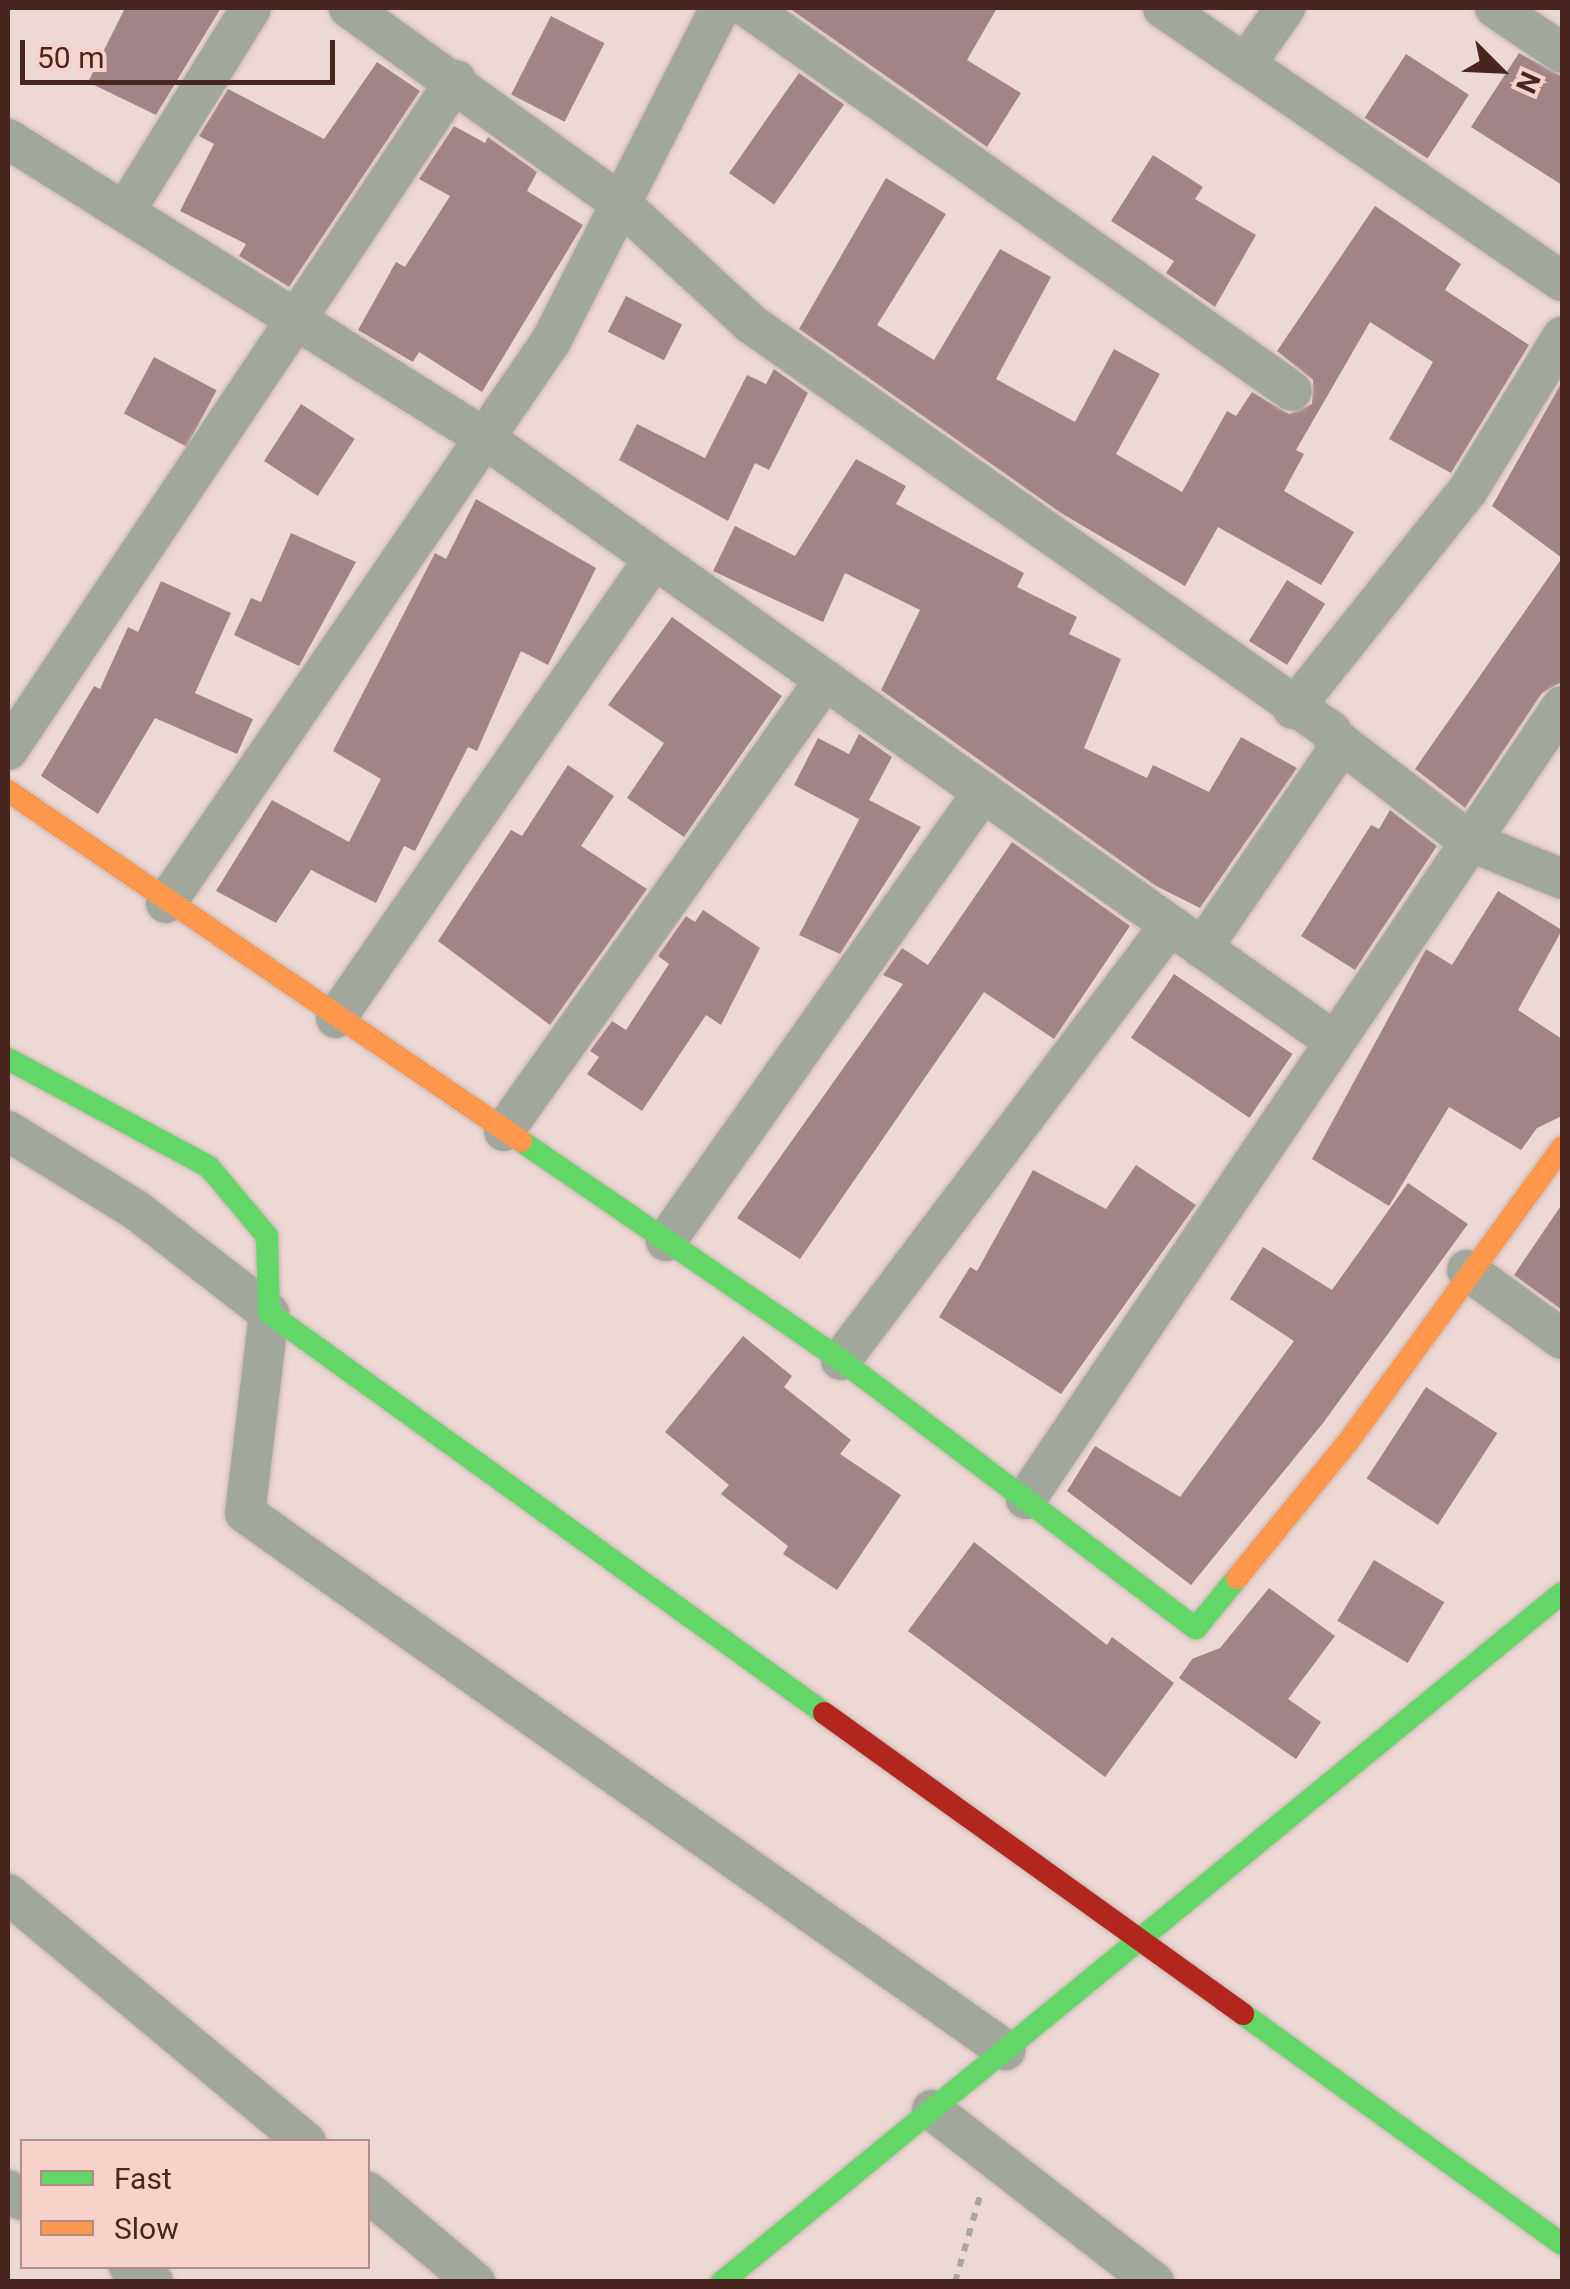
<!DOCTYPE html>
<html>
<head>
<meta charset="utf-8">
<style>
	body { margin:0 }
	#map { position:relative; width:1570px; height:2289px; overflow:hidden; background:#ecd8d4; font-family:Roboto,sans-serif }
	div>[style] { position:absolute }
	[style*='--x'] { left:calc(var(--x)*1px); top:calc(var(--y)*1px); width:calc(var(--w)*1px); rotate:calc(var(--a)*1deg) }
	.building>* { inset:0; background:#a28488; transform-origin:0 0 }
	.path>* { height:6px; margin-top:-3px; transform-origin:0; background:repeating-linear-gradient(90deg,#a9a59f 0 8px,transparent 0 16px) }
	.roads { filter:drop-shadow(0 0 2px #cab6b2) drop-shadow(0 0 2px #cab6b2) }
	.street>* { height:40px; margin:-20px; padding:0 20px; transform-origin:20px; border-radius:20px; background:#a2a79e }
	.fast>* { height:22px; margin:-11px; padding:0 11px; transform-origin:11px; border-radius:11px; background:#63d668 }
	.slow>* { height:22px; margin:-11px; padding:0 11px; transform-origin:11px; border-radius:11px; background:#ff974d }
	.jam>* { height:22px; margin:-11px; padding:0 11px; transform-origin:11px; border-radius:11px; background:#b3261e }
	span { translate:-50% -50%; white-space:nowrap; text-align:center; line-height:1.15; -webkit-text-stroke:10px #f7d2ca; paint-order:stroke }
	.frame { position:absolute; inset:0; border:10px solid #48251f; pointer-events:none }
	.legend { position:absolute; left:20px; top:2139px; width:350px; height:130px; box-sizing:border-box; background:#f7d2ca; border:2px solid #b18d86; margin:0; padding:12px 18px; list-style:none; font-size:30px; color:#48251f }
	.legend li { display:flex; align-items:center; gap:20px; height:50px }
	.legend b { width:50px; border:2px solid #b18d86 }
	.north { position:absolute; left:1450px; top:20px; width:100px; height:100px; -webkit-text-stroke:8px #f7d2ca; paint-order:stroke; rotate:114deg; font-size:28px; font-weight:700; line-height:40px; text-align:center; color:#48251f }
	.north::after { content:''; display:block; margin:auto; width:35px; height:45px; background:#48251f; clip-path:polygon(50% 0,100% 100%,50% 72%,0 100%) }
	.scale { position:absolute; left:20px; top:40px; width:315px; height:45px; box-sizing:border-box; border:5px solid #48251f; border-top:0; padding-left:12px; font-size:30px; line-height:35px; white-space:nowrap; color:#48251f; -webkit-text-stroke:8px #f7d2ca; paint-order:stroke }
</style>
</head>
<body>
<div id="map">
	<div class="building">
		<i style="clip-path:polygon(125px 8px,221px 8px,156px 115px,88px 82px)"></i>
		<i style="clip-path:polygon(789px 8px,997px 8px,967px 60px,1021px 93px,987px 147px)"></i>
		<i style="left:551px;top:16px;width:60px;height:88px;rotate:27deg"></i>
		<i style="clip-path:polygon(1519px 53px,1562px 76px,1562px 185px,1471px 127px)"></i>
		<i style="left:1406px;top:54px;width:75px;height:76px;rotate:33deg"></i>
		<i style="clip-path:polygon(377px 62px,420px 91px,289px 287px,239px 256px,246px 244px,180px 211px,214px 144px,199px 136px,228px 89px,324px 139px)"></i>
		<i style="left:799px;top:73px;width:55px;height:122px;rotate:35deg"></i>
		<i style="clip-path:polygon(454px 126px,485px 143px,488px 137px,537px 172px,527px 191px,583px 225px,482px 392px,419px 352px,413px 362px,358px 330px,396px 262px,405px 267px,450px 196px,419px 179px)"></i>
		<i style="clip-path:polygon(1153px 155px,1203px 187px,1195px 199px,1256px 235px,1215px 307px,1166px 273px,1174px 261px,1111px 221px)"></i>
		<i style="clip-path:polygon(886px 178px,946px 214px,877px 325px,934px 360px,1000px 249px,1051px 277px,996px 379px,1075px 422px,1114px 349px,1160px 374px,1116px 454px,1182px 492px,1227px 411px,1236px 416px,1252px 392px,1289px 414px,1312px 404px,1313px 380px,1277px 351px,1375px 206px,1461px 264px,1445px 290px,1529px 345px,1451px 473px,1389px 439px,1433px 362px,1370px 322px,1296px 450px,1304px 454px,1284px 491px,1354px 532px,1321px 585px,1218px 527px,1185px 586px,1061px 513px,799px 329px)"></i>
		<i style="left:626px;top:296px;width:63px;height:40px;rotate:27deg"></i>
		<i style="left:154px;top:357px;width:71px;height:64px;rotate:28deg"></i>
		<i style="clip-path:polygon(774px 369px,808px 393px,769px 470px,755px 463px,728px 521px,619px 460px,637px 424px,705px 458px,747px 375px,766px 384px)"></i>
		<i style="clip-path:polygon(1562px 382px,1562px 682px,1542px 693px,1465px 808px,1415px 769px,1562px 558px,1492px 506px)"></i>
		<i style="left:301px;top:404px;width:64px;height:68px;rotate:33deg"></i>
		<i style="clip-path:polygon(856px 459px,906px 486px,896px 504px,1024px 573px,1017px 587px,1077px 617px,1069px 634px,1121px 659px,1084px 748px,1147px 778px,1153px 765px,1209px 792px,1241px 737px,1297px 768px,1200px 908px,1156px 886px,881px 690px,920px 610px,845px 573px,823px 622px,713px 571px,735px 526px,795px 556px)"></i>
		<i style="clip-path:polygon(476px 499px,596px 568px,548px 665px,521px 651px,477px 751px,468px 747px,415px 851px,404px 846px,376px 903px,311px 870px,276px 923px,216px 891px,272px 800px,349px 842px,381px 779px,333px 751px,435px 553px,446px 559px)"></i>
		<i style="clip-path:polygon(291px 533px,356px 562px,299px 666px,234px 635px,251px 598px,261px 602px)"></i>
		<i style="left:1287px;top:580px;width:45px;height:72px;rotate:32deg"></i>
		<i style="clip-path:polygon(161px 581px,231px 613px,195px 693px,253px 719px,237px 754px,155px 718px,98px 814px,41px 776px,94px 686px,100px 689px,128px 627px,138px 632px)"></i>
		<i style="clip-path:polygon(672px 617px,782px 696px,684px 837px,627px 798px,664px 743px,608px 705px)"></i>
		<i style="clip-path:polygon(859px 734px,892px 757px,869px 800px,921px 827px,840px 954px,799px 935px,862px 814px,859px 819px,794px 785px,818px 738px,849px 754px)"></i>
		<i style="clip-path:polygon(568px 765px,614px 796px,581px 846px,647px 889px,550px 1025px,438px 941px,511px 830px,522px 836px)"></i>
		<i style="clip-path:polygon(1390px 810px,1437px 846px,1355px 970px,1301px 936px,1371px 825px,1379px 829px)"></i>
		<i style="clip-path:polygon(1012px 842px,1130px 926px,1054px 1039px,984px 992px,800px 1259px,737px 1218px,903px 984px,883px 975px,902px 948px,928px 965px)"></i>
		<i style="clip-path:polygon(1498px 891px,1562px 930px,1518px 1010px,1562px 1039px,1562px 1116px,1537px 1128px,1521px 1150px,1449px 1107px,1389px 1206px,1312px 1159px,1426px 949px,1452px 965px)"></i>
		<i style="clip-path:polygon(703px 910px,760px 948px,721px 1025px,706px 1015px,642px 1111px,587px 1074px,599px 1057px,590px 1051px,612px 1021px,626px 1030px,669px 964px,658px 956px,686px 916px,695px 922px)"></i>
		<i style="left:1174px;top:974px;width:143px;height:77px;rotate:34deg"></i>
		<i style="clip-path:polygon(1136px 1165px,1196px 1205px,1061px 1394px,939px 1317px,970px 1267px,977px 1271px,1033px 1170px,1106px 1209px)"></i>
		<i style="clip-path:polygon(1408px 1183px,1468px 1224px,1323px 1423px,1191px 1585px,1067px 1491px,1095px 1446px,1180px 1497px,1294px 1341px,1230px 1299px,1263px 1247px,1332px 1290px)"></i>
		<i style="clip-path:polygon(1562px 1204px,1562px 1310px,1514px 1275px)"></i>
		<i style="clip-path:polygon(743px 1336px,792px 1376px,784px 1387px,851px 1440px,840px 1454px,901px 1495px,837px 1590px,783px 1554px,788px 1546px,721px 1494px,729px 1485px,665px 1432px)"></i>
		<i style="left:1426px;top:1387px;width:85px;height:109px;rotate:33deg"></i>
		<i style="clip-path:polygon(974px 1542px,1107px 1645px,1112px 1637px,1174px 1683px,1105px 1777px,908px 1631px)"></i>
		<i style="left:1374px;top:1560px;width:82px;height:71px;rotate:31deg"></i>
		<i style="clip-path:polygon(1269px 1588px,1335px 1636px,1288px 1699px,1321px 1722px,1296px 1759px,1179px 1678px,1192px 1659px,1220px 1648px)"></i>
	</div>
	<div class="path">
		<i style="--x:955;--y:2282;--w:90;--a:-73.8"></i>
	</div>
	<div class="roads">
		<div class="street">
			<i style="--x:349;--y:8;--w:332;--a:35.7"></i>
			<i style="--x:619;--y:202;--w:180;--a:42.7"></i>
			<i style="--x:751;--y:324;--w:709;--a:35.06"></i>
			<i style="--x:1331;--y:731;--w:21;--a:73"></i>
			<i style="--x:1337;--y:751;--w:239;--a:124.4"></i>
			<i style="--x:748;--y:8;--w:665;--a:35.15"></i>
			<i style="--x:1163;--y:8;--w:483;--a:34.4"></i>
			<i style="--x:1495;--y:8;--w:81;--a:33.9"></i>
			<i style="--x:1245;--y:65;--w:70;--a:-54.9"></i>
			<i style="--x:8;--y:139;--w:561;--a:32.1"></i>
			<i style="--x:483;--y:437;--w:1041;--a:35.38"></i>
			<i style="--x:127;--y:208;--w:235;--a:-58.2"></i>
			<i style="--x:1293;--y:709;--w:280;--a:-51.4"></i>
			<i style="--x:1468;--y:490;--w:180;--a:-58.4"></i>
			<i style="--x:1336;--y:739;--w:168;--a:37.5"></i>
			<i style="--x:1469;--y:841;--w:100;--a:22.2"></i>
			<i style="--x:8;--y:750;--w:806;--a:-56.23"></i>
			<i style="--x:166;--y:903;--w:681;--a:-55.59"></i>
			<i style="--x:551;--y:341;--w:373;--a:-63.1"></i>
			<i style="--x:336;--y:1018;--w:558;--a:-55.29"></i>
			<i style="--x:8;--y:1131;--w:150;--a:31.7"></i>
			<i style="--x:136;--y:1210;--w:168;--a:37.8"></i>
			<i style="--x:269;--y:1313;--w:201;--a:96.8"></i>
			<i style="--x:245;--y:1513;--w:931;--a:35.24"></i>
			<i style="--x:504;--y:1131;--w:554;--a:-54.56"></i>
			<i style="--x:666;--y:1241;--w:550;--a:-54.78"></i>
			<i style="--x:1467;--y:1270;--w:117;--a:36"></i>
			<i style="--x:841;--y:1360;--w:545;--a:-52.9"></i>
			<i style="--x:1026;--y:1499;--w:957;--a:-55.94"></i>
			<i style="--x:8;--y:1894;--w:388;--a:39.8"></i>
			<i style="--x:932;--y:2110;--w:281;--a:37.8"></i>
			<i style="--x:8;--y:2190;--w:17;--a:36"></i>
			<i style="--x:368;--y:2192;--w:140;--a:40.1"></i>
			<i style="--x:129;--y:2266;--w:29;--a:34"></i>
		</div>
		<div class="fast">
			<i style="--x:8;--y:1059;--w:228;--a:28.2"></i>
			<i style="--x:209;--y:1167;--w:90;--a:50"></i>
			<i style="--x:267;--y:1236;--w:77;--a:88.5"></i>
			<i style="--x:269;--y:1313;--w:684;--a:35.78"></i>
			<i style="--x:521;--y:1141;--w:388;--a:34.4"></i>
			<i style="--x:841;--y:1360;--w:445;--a:37.1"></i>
			<i style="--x:1196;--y:1628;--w:65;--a:-50.6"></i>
			<i style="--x:1243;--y:2014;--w:393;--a:35.8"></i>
			<i style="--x:722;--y:2282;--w:1086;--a:-39.36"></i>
		</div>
		<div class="slow">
			<i style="--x:8;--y:791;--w:621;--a:34.3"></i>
			<i style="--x:1237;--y:1578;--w:176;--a:-50.8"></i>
			<i style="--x:1348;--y:1442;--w:364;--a:-54"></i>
		</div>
		<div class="jam">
			<i style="--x:824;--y:1713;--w:516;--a:35.69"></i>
		</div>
	</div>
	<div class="frame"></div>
	<ul class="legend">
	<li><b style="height:12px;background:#63d668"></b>Fast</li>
	<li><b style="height:12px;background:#ff974d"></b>Slow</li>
	</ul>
	<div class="north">N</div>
	<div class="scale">50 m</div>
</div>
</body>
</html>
